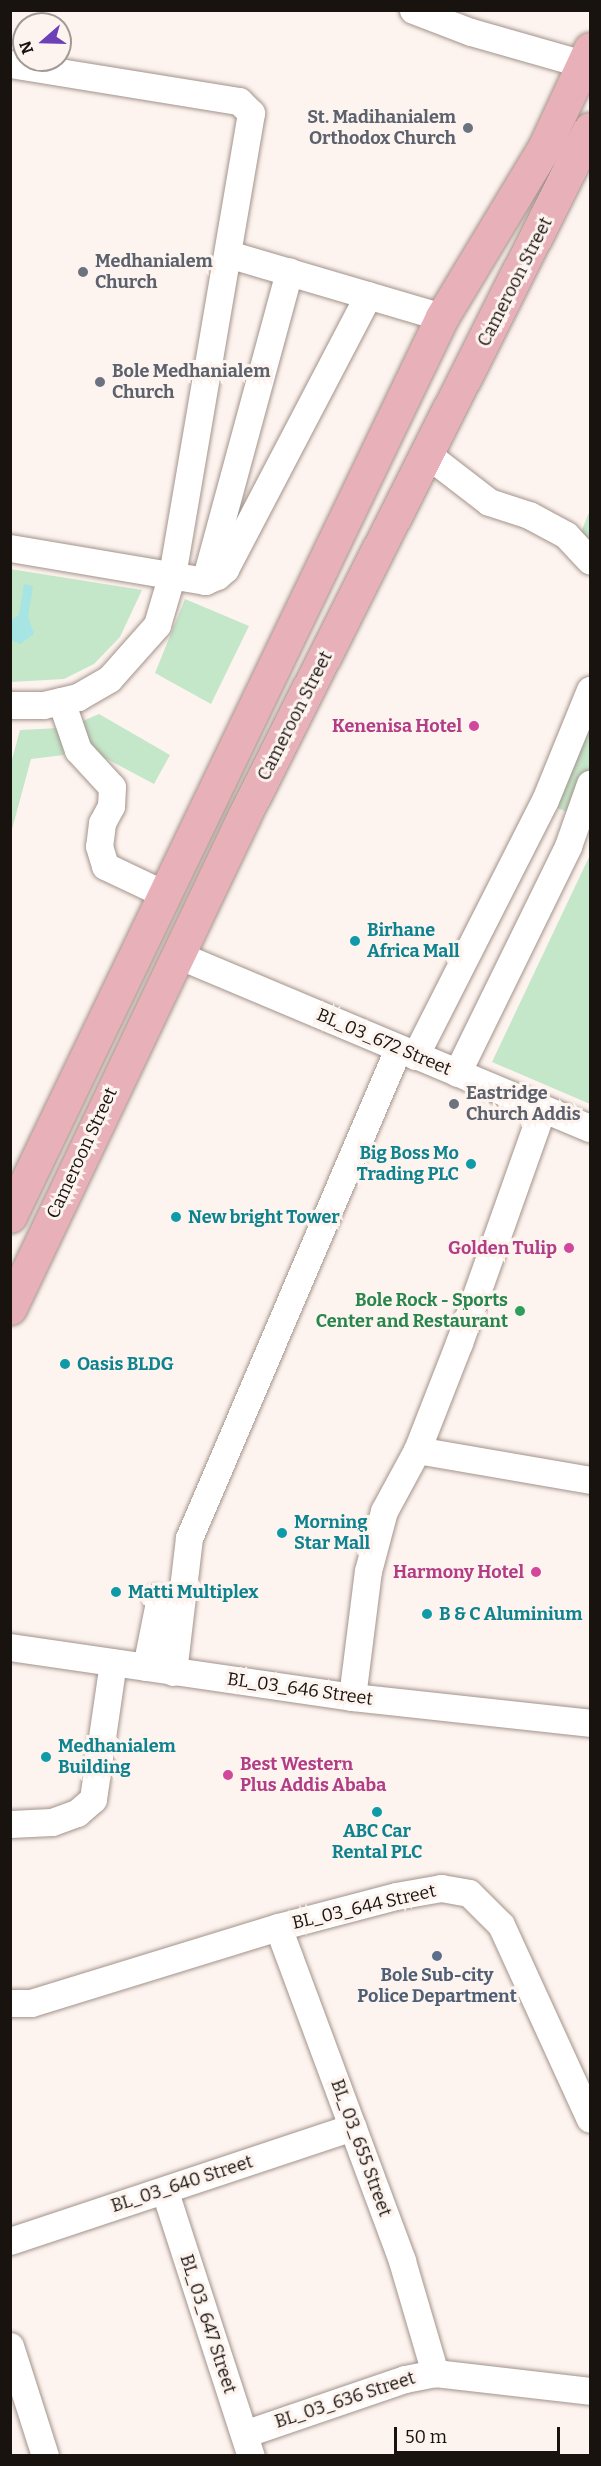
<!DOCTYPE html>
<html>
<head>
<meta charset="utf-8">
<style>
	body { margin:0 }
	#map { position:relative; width:601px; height:2466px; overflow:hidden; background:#fef4ef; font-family:Bitter,serif }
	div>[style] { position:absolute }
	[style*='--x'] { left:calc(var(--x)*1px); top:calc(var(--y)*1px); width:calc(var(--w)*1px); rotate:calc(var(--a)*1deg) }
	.green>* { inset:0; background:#c4e6c9 }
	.water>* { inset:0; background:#a7e4e4 }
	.roads { filter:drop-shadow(0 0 2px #a2938b) drop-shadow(0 0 2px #a2938b) }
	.minor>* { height:27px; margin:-13.5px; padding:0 13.5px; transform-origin:13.5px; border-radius:13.5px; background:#fff }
	.major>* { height:33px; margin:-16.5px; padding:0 16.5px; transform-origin:16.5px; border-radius:16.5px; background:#e8b0b8 }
	.dots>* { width:16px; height:16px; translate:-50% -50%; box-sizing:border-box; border:3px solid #fef4ef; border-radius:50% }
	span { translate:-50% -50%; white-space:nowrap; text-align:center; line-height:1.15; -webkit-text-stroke:6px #fef4ef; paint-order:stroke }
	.worship-label { font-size:18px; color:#5b616d; font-weight:700 }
	.right { translate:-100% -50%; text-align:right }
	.left { translate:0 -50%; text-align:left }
	.street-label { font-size:18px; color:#191310 }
	.hotel-label { font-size:18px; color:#b23c85; font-weight:700 }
	.culture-label { font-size:18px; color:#0d838f; font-weight:700 }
	.leisure-label { font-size:18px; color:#27864d; font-weight:700 }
	.service-label { font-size:18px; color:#4e5e75; font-weight:700 }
	.frame { position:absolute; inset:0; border:12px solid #191310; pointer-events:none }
	.north { position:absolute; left:12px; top:12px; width:60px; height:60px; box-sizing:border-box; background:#fef4ef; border:2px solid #a29a96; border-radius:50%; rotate:250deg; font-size:16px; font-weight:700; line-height:24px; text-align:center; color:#191310 }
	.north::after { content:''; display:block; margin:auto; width:21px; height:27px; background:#6b40b8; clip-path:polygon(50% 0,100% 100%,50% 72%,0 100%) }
	.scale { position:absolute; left:394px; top:2427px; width:166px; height:27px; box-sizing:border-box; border:3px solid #191310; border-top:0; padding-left:8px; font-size:18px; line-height:21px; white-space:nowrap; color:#191310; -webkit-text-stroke:4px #fef4ef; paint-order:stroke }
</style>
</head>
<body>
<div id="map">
	<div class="green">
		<i style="clip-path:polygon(590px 510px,590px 549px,577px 542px)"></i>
		<i style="clip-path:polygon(10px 569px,142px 590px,120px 637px,94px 664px,64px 679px,11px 682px)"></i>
		<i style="clip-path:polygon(185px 599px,249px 626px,211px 704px,155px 673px)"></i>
		<i style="clip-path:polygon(99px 714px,170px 755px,154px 784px,92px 751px,83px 721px)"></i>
		<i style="clip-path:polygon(590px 718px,590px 820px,554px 807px)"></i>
		<i style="clip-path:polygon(59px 728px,64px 755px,31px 759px,11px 833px,11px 763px,20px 730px)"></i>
		<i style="clip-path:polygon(590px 855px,590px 1104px,492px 1062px)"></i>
	</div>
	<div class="water">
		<i style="clip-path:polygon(24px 584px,33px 586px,28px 617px,34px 634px,20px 644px,11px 640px,11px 620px,19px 615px)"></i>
	</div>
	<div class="roads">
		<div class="minor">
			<i style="--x:413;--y:10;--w:62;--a:20.8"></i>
			<i style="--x:471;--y:32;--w:124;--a:15.9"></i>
			<i style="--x:10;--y:64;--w:232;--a:9.2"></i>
			<i style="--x:239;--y:101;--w:17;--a:45"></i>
			<i style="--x:251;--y:113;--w:468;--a:99.7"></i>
			<i style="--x:172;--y:574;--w:53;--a:106.4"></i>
			<i style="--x:157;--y:625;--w:72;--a:131.6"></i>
			<i style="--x:109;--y:679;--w:36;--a:150"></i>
			<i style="--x:78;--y:697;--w:36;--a:167"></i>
			<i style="--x:43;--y:705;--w:33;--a:180"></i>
			<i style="--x:228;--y:254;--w:223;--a:16.4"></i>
			<i style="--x:428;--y:455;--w:77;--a:37.6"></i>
			<i style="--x:489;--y:502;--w:42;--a:18"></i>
			<i style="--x:529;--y:515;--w:42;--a:28.4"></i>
			<i style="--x:566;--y:535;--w:35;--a:47"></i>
			<i style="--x:10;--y:548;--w:198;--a:9.6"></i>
			<i style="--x:205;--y:581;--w:13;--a:-23"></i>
			<i style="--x:217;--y:576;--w:11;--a:-41"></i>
			<i style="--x:225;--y:569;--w:309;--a:-62.4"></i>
			<i style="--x:205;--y:581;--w:321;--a:-74.8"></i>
			<i style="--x:61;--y:701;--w:52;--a:70.9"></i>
			<i style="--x:78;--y:750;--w:50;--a:47.4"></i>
			<i style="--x:112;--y:787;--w:19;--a:93"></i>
			<i style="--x:111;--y:806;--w:19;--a:118"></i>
			<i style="--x:102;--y:823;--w:23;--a:97"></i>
			<i style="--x:99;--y:846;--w:21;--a:73"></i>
			<i style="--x:105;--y:866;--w:68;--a:25.4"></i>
			<i style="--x:178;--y:955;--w:447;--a:22.8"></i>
			<i style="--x:415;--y:1056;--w:287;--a:-63.1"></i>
			<i style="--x:545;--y:800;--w:119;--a:-67.8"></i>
			<i style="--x:457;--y:1073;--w:253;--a:-63.9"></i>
			<i style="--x:568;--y:846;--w:66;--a:-70.5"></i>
			<i style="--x:417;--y:1450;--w:176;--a:9.8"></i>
			<i style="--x:10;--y:1647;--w:346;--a:8.3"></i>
			<i style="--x:352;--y:1697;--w:239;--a:6.2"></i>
			<i style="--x:146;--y:1667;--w:66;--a:-78.7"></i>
			<i style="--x:159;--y:1602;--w:5;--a:-127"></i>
			<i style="--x:173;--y:1672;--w:135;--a:-83.2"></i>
			<i style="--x:189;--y:1538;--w:532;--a:-66.86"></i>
			<i style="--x:352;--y:1697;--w:127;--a:-82.8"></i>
			<i style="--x:368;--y:1571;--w:62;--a:-75.1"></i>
			<i style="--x:384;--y:1511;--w:69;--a:-61.6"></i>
			<i style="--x:417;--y:1450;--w:115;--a:-68.6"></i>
			<i style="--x:459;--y:1343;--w:247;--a:-70.4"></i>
			<i style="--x:10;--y:1824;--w:42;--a:-2.7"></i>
			<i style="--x:52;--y:1822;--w:27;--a:-20"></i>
			<i style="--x:77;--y:1813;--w:21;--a:-41"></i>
			<i style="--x:93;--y:1799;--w:138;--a:-81.7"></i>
			<i style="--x:278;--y:1927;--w:356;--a:69.6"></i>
			<i style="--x:402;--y:2261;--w:117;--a:73.6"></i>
			<i style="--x:10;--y:2003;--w:21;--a:0"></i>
			<i style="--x:31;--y:2003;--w:258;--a:-17.1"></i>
			<i style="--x:278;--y:1927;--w:122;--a:-14.7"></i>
			<i style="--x:396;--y:1896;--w:46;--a:-10.1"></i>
			<i style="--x:441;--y:1888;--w:28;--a:10"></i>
			<i style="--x:469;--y:1893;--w:45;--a:45"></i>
			<i style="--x:501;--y:1925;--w:213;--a:65.4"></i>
			<i style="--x:165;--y:2192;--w:278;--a:72"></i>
			<i style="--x:10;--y:2241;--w:361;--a:-18.4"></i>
			<i style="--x:10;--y:2346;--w:115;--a:72.3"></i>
			<i style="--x:244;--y:2434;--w:170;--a:-18.9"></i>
			<i style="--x:405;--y:2379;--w:31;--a:-11"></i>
			<i style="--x:435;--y:2373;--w:156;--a:6.6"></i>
		</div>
		<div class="major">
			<i style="--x:10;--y:1216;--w:997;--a:-64.33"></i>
			<i style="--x:442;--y:317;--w:200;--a:-58.9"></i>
			<i style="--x:545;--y:146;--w:107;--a:-65.1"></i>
			<i style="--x:10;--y:1308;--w:547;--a:-64.56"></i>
			<i style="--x:245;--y:814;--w:767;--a:-63.27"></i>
		</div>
	</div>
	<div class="dots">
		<i style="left:468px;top:128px;background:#6b7280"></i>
		<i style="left:83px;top:272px;background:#6b7280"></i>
		<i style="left:100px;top:382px;background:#6b7280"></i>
		<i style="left:474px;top:726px;background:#d1479c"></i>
		<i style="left:355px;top:941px;background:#0f9aa8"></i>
		<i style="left:454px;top:1104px;background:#6b7280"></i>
		<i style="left:471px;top:1164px;background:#0f9aa8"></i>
		<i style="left:176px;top:1217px;background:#0f9aa8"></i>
		<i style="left:569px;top:1248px;background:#d1479c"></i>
		<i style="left:520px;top:1311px;background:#2e9e5b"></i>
		<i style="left:65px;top:1364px;background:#0f9aa8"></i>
		<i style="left:282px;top:1533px;background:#0f9aa8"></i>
		<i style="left:536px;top:1572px;background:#d1479c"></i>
		<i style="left:116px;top:1592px;background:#0f9aa8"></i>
		<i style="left:427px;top:1614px;background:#0f9aa8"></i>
		<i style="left:46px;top:1757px;background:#0f9aa8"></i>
		<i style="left:228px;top:1775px;background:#d1479c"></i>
		<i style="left:377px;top:1812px;background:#0f9aa8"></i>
		<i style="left:437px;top:1956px;background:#5c6f8a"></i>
	</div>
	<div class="worship-label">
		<span class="right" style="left:456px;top:128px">St. Madihanialem<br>Orthodox Church</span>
		<span class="left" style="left:95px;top:272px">Medhanialem<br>Church</span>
		<span class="left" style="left:112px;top:382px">Bole Medhanialem<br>Church</span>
		<span class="left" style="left:466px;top:1104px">Eastridge<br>Church Addis</span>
	</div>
	<div class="street-label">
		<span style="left:515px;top:282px;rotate:-63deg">Cameroon Street</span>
		<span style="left:295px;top:716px;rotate:-63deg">Cameroon Street</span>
		<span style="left:384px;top:1042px;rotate:23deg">BL_03_672 Street</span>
		<span style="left:82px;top:1153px;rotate:-65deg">Cameroon Street</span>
		<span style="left:300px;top:1689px;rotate:8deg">BL_03_646 Street</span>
		<span style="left:364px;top:1907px;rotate:-13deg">BL_03_644 Street</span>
		<span style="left:361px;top:2148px;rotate:70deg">BL_03_655 Street</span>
		<span style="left:182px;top:2184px;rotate:-18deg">BL_03_640 Street</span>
		<span style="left:208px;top:2324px;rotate:72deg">BL_03_647 Street</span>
		<span style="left:345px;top:2400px;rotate:-18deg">BL_03_636 Street</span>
	</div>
	<div class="hotel-label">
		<span class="right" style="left:462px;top:726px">Kenenisa Hotel</span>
		<span class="right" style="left:557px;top:1248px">Golden Tulip</span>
		<span class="right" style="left:524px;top:1572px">Harmony Hotel</span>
		<span class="left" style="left:240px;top:1775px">Best Western<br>Plus Addis Ababa</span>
	</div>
	<div class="culture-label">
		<span class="left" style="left:367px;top:941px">Birhane<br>Africa Mall</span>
		<span class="right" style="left:459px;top:1164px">Big Boss Mo<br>Trading PLC</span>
		<span class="left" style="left:188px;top:1217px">New bright Tower</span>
		<span class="left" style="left:77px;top:1364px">Oasis BLDG</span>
		<span class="left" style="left:294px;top:1533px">Morning<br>Star Mall</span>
		<span class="left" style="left:128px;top:1592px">Matti Multiplex</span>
		<span class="left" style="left:439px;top:1614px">B &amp; C Aluminium</span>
		<span class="left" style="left:58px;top:1757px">Medhanialem<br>Building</span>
		<span style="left:377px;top:1842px">ABC Car<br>Rental PLC</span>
	</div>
	<div class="leisure-label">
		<span class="right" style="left:508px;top:1311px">Bole Rock - Sports<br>Center and Restaurant</span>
	</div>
	<div class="service-label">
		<span style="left:437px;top:1986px">Bole Sub-city<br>Police Department</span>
	</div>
	<div class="frame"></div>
	<div class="north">N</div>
	<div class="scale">50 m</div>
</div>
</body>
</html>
